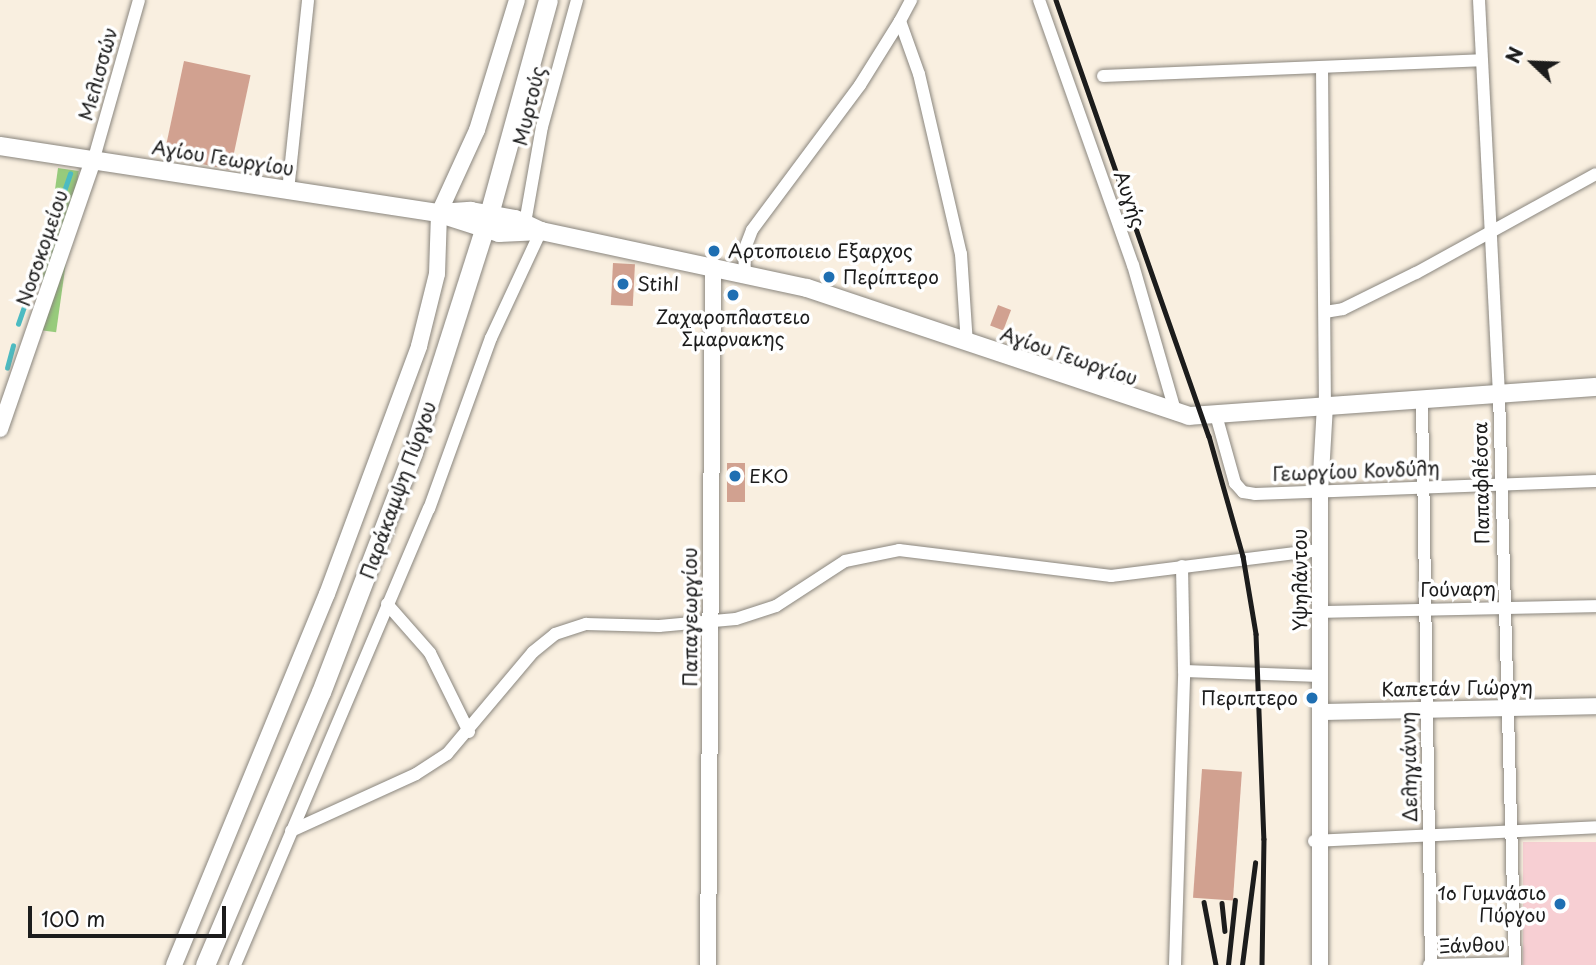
<!DOCTYPE html>
<html>
<head>
<meta charset="utf-8">
<style>
	body { margin:0 }
	#map { position:relative; width:1596px; height:965px; overflow:hidden; background:#f9efe0; font-family:"Playpen Sans",sans-serif }
	div>[style] { position:absolute }
	[style*='--x'] { left:calc(var(--x)*1px); top:calc(var(--y)*1px); width:calc(var(--w)*1px); rotate:calc(var(--a)*1deg) }
	.built>* { inset:0; background:#f7cfd3; transform-origin:0 0 }
	.green>* { inset:0; background:#97cb7c; transform-origin:0 0 }
	.stream>* { height:4.5px; margin:-2.25px; padding:0 2.25px; transform-origin:2.25px; border-radius:2.25px; background:#4cbbc2 }
	.building>* { inset:0; background:#d1a190; transform-origin:0 0 }
	.roads { filter:drop-shadow(0 0 2px #8a867e) drop-shadow(0 0 2px #8a867e) }
	.minor>* { height:12px; margin:-6px; padding:0 6px; transform-origin:6px; border-radius:6px; background:#fff }
	.tertiary>* { height:16px; margin:-8px; padding:0 8px; transform-origin:8px; border-radius:8px; background:#fff }
	.secondary>* { height:18px; margin:-9px; padding:0 9px; transform-origin:9px; border-radius:9px; background:#fff }
	.trunk>* { height:19px; margin:-9.5px; padding:0 9.5px; transform-origin:9.5px; border-radius:9.5px; background:#fff }
	.rail>* { height:4.5px; margin:-2.25px; padding:0 2.25px; transform-origin:2.25px; border-radius:2.25px; background:#1c1c1c }
	.dots>* { width:19px; height:19px; translate:-50% -50%; box-sizing:border-box; border:4px solid #fff; border-radius:50% }
	span { translate:-50% -50%; white-space:nowrap; text-align:center; line-height:1.15; -webkit-text-stroke:7px #fff; paint-order:stroke }
	.street-label { font-size:19px; color:#1c1c1c }
	.poi-label { font-size:19px; color:#1c1c1c }
	.left { translate:0 -50%; text-align:left }
	.right { translate:-100% -50%; text-align:right }
	.north { position:absolute; left:1498px; top:28px; width:70px; height:70px; -webkit-text-stroke:5px #fff; paint-order:stroke; rotate:293deg; font-size:19px; font-weight:700; line-height:28px; text-align:center; color:#1c1c1c }
	.north::after { content:''; display:block; margin:auto; width:24px; height:32px; background:#1c1c1c; clip-path:polygon(50% 0,100% 100%,50% 72%,0 100%) }
	.scale { position:absolute; left:28px; top:906px; width:198px; height:32px; box-sizing:border-box; border:4px solid #1c1c1c; border-top:0; padding-left:9px; font-size:21px; line-height:24px; white-space:nowrap; color:#1c1c1c; -webkit-text-stroke:5px #fff; paint-order:stroke }
</style>
</head>
<body>
<div id="map">
	<div class="built">
		<i style="left:1596px;top:842px;width:123px;height:73px;rotate:90deg"></i>
	</div>
	<div class="green">
		<i style="left:58px;top:168px;width:21px;height:163px;rotate:8deg"></i>
	</div>
	<div class="stream">
		<i style="--x:18;--y:324;--w:159;--a:-70.9"></i>
		<i style="--x:7;--y:368;--w:23;--a:-75"></i>
	</div>
	<div class="building">
		<i style="left:184px;top:61px;width:68px;height:97px;rotate:12deg"></i>
		<i style="left:613px;top:263px;width:22px;height:42px;rotate:3deg"></i>
		<i style="left:998px;top:305px;width:14px;height:22px;rotate:21deg"></i>
		<i style="left:727px;top:463px;width:18px;height:39px"></i>
		<i style="left:1202px;top:769px;width:40px;height:129px;rotate:4deg"></i>
	</div>
	<div class="roads">
		<div class="minor">
			<i style="--x:1039;--y:0;--w:281;--a:70.5"></i>
			<i style="--x:1133;--y:265;--w:155;--a:73.9"></i>
			<i style="--x:1479;--y:0;--w:395;--a:87.1"></i>
			<i style="--x:1499;--y:394;--w:571;--a:88.39"></i>
			<i style="--x:900;--y:21;--w:24;--a:-62"></i>
			<i style="--x:1322;--y:67;--w:337;--a:89.5"></i>
			<i style="--x:1103;--y:76;--w:378;--a:-2.4"></i>
			<i style="--x:94;--y:158;--w:164;--a:-74.1"></i>
			<i style="--x:288;--y:191;--w:192;--a:-84"></i>
			<i style="--x:525;--y:223;--w:97;--a:-80"></i>
			<i style="--x:542;--y:127;--w:132;--a:-74.6"></i>
			<i style="--x:745;--y:275;--w:24;--a:-92"></i>
			<i style="--x:744;--y:251;--w:22;--a:-69"></i>
			<i style="--x:752;--y:230;--w:181;--a:-53.3"></i>
			<i style="--x:860;--y:85;--w:75;--a:-58"></i>
			<i style="--x:900;--y:21;--w:56;--a:70.3"></i>
			<i style="--x:919;--y:74;--w:185;--a:76.9"></i>
			<i style="--x:961;--y:254;--w:90;--a:86.2"></i>
			<i style="--x:1325;--y:312;--w:18;--a:-9"></i>
			<i style="--x:1343;--y:309;--w:81;--a:-26.3"></i>
			<i style="--x:1416;--y:273;--w:205;--a:-28.8"></i>
			<i style="--x:1422;--y:400;--w:565;--a:89.09"></i>
			<i style="--x:1216;--y:415;--w:71;--a:74.4"></i>
			<i style="--x:1235;--y:483;--w:12;--a:48"></i>
			<i style="--x:1243;--y:492;--w:12;--a:9"></i>
			<i style="--x:1255;--y:494;--w:341;--a:-2.2"></i>
			<i style="--x:1182;--y:566;--w:105;--a:88.9"></i>
			<i style="--x:1184;--y:671;--w:136;--a:2.1"></i>
			<i style="--x:387;--y:604;--w:65;--a:48.7"></i>
			<i style="--x:430;--y:653;--w:88;--a:63.7"></i>
			<i style="--x:1321;--y:612;--w:275;--a:-1.2"></i>
			<i style="--x:291;--y:831;--w:137;--a:-24.5"></i>
			<i style="--x:416;--y:774;--w:37;--a:-33"></i>
			<i style="--x:447;--y:754;--w:133;--a:-49.9"></i>
			<i style="--x:533;--y:652;--w:28;--a:-39"></i>
			<i style="--x:555;--y:634;--w:33;--a:-18"></i>
			<i style="--x:586;--y:624;--w:73;--a:1.6"></i>
			<i style="--x:659;--y:626;--w:77;--a:-5.2"></i>
			<i style="--x:736;--y:619;--w:42;--a:-18"></i>
			<i style="--x:776;--y:606;--w:82;--a:-33.1"></i>
			<i style="--x:845;--y:561;--w:55;--a:-11.5"></i>
			<i style="--x:899;--y:550;--w:214;--a:7"></i>
			<i style="--x:1111;--y:576;--w:212;--a:-7.1"></i>
			<i style="--x:1314;--y:841;--w:282;--a:-2.8"></i>
			<i style="--x:235;--y:965;--w:496;--a:-67"></i>
			<i style="--x:429;--y:509;--w:182;--a:-70.1"></i>
			<i style="--x:491;--y:338;--w:118;--a:-65"></i>
			<i style="--x:1175;--y:965;--w:294;--a:-88.2"></i>
			<i style="--x:1429;--y:965;--w:86;--a:-1.3"></i>
		</div>
		<div class="tertiary">
			<i style="--x:0;--y:429;--w:287;--a:-70.9"></i>
			<i style="--x:1320;--y:712;--w:276;--a:-1.2"></i>
			<i style="--x:174;--y:965;--w:401;--a:-67.6"></i>
			<i style="--x:327;--y:594;--w:265;--a:-69.6"></i>
			<i style="--x:419;--y:346;--w:74;--a:-76"></i>
			<i style="--x:437;--y:274;--w:61;--a:-88.1"></i>
			<i style="--x:439;--y:213;--w:91;--a:-65.4"></i>
			<i style="--x:477;--y:130;--w:136;--a:-72.9"></i>
			<i style="--x:708;--y:965;--w:696;--a:-89.59"></i>
			<i style="--x:1320;--y:965;--w:473;--a:-90"></i>
			<i style="--x:1320;--y:492;--w:88;--a:-86.7"></i>
		</div>
		<div class="secondary">
			<i style="--x:0;--y:146;--w:444;--a:8.7"></i>
			<i style="--x:439;--y:213;--w:32;--a:-4"></i>
			<i style="--x:471;--y:211;--w:45;--a:10.3"></i>
			<i style="--x:515;--y:219;--w:29;--a:25"></i>
			<i style="--x:541;--y:231;--w:272;--a:12.1"></i>
			<i style="--x:807;--y:288;--w:403;--a:18.5"></i>
			<i style="--x:1189;--y:416;--w:408;--a:-4.1"></i>
			<i style="--x:440;--y:214;--w:62;--a:17.9"></i>
			<i style="--x:499;--y:233;--w:42;--a:-2.7"></i>
		</div>
		<div class="trunk">
			<i style="--x:205;--y:965;--w:297;--a:-67"></i>
			<i style="--x:321;--y:692;--w:257;--a:-69"></i>
			<i style="--x:413;--y:452;--w:250;--a:-72.3"></i>
			<i style="--x:489;--y:214;--w:222;--a:-74.6"></i>
		</div>
	</div>
	<div class="rail">
		<i style="--x:1056;--y:0;--w:462;--a:70.7"></i>
		<i style="--x:1209;--y:436;--w:125;--a:74.2"></i>
		<i style="--x:1243;--y:556;--w:79;--a:80.5"></i>
		<i style="--x:1256;--y:634;--w:205;--a:87.8"></i>
		<i style="--x:1264;--y:839;--w:126;--a:90.9"></i>
		<i style="--x:1204;--y:902;--w:64;--a:79.2"></i>
		<i style="--x:1222;--y:903;--w:28;--a:84"></i>
		<i style="--x:1228;--y:965;--w:65;--a:-83.9"></i>
		<i style="--x:1242;--y:965;--w:103;--a:-82.7"></i>
	</div>
	<div class="dots">
		<i style="left:714px;top:251px;background:#1f6fb2"></i>
		<i style="left:829px;top:277px;background:#1f6fb2"></i>
		<i style="left:623px;top:284px;background:#1f6fb2"></i>
		<i style="left:733px;top:295px;background:#1f6fb2"></i>
		<i style="left:735px;top:476px;background:#1f6fb2"></i>
		<i style="left:1312px;top:698px;background:#1f6fb2"></i>
		<i style="left:1560px;top:904px;background:#1f6fb2"></i>
	</div>
	<div class="street-label">
		<span style="left:98px;top:74px;rotate:-74deg">Μελισσών</span>
		<span style="left:529px;top:106px;rotate:-76deg">Μυρτούς</span>
		<span style="left:223px;top:158px;rotate:9deg">Αγίου Γεωργίου</span>
		<span style="left:1130px;top:199px;rotate:71deg">Αυγής</span>
		<span style="left:42px;top:248px;rotate:-71deg">Νοσοκομείου</span>
		<span style="left:1069px;top:356px;rotate:19deg">Αγίου Γεωργίου</span>
		<span style="left:1356px;top:471px;rotate:-2deg">Γεωργίου Κονδύλη</span>
		<span style="left:1481px;top:483px;rotate:-91deg">Παπαφλέσσα</span>
		<span style="left:398px;top:490px;rotate:-70deg">Παράκαμψη Πύργου</span>
		<span style="left:1300px;top:580px;rotate:-90deg">Υψηλάντου</span>
		<span style="left:1458px;top:589px;rotate:-1deg">Γούναρη</span>
		<span style="left:690px;top:617px;rotate:-90deg">Παπαγεωργίου</span>
		<span style="left:1457px;top:688px;rotate:-1deg">Καπετάν Γιώργη</span>
		<span style="left:1409px;top:767px;rotate:-91deg">Δεληγιάννη</span>
		<span style="left:1472px;top:945px;rotate:-2deg">Ξάνθου</span>
	</div>
	<div class="poi-label">
		<span class="left" style="left:728px;top:251px">Αρτοποιειο Εξαρχος</span>
		<span class="left" style="left:843px;top:277px">Περίπτερο</span>
		<span class="left" style="left:637px;top:284px">Stihl</span>
		<span style="left:733px;top:328px">Ζαχαροπλαστειο<br>Σμαρνακης</span>
		<span class="left" style="left:749px;top:476px">EKO</span>
		<span class="right" style="left:1298px;top:698px">Περιπτερο</span>
		<span class="right" style="left:1546px;top:904px">1ο Γυμνάσιο<br>Πύργου</span>
	</div>
	<div class="north">N</div>
	<div class="scale">100 m</div>
</div>
</body>
</html>
